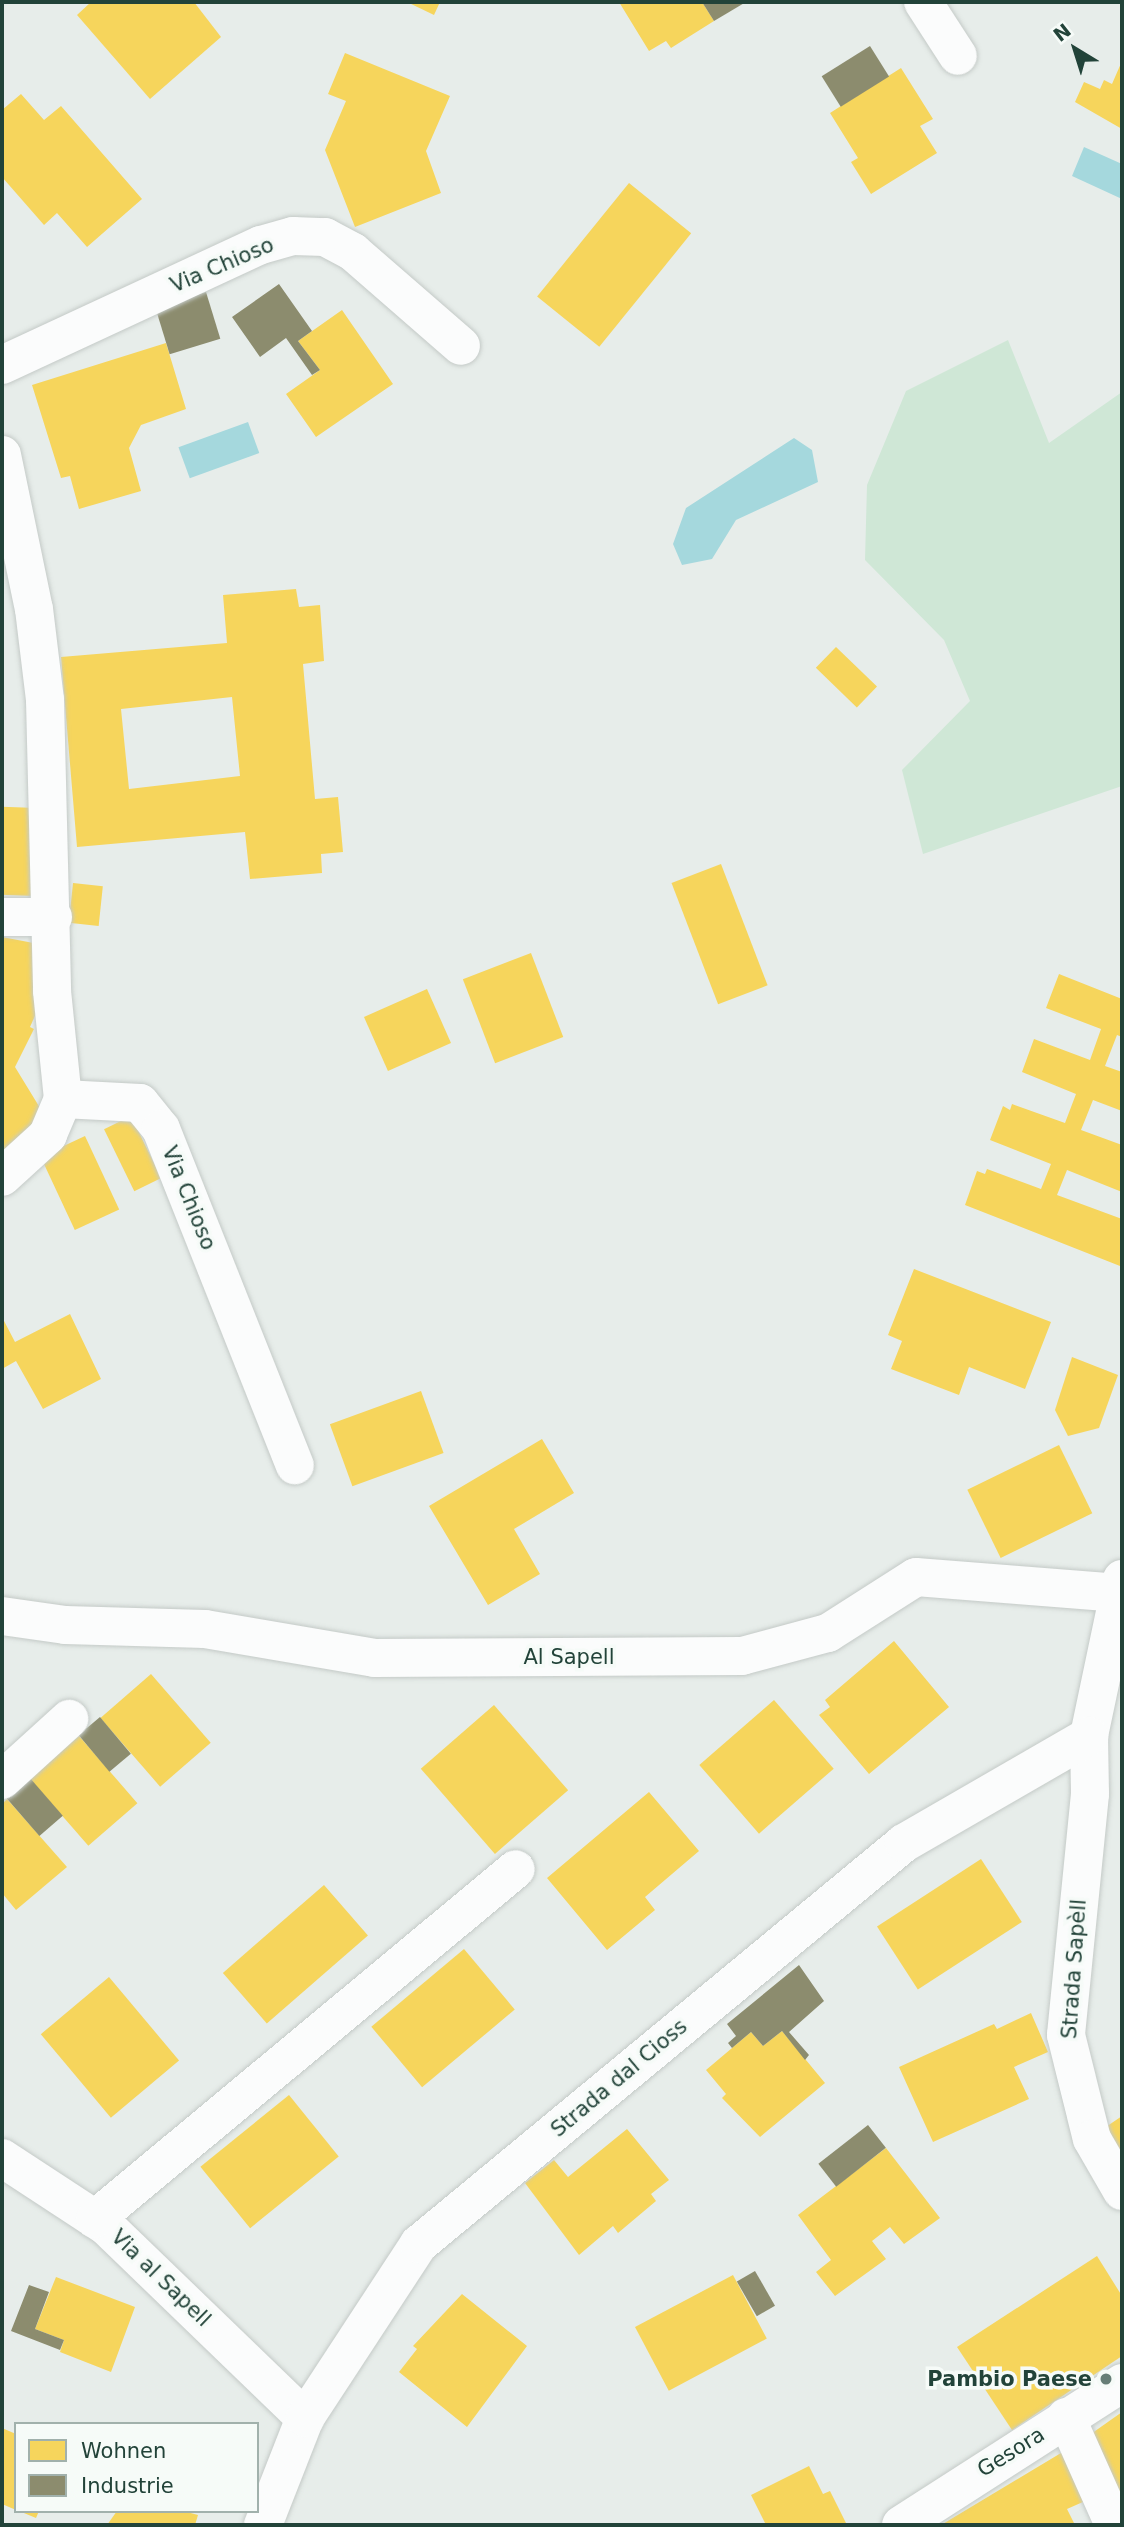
<!DOCTYPE html>
<html>
<head>
<meta charset="utf-8">
<style>
	body { margin:0 }
	#map { position:relative; width:1124px; height:2527px; overflow:hidden; background:#e7edea; font-family:"DejaVu Sans",sans-serif }
	div>[style] { position:absolute }
	[style*='--x'] { left:calc(var(--x)*1px); top:calc(var(--y)*1px); width:calc(var(--w)*1px); rotate:calc(var(--a)*1deg) }
	.green>* { inset:0; background:#cfe7d6 }
	.water>* { inset:0; background:#a5d8dd; transform-origin:0 0 }
	.homes>* { inset:0; background:#f6d55c; transform-origin:0 0 }
	.industry>* { inset:0; background:#8c8c6e; transform-origin:0 0 }
	.roads { filter:drop-shadow(0 0 2px #c4cac7) drop-shadow(0 0 2px #c4cac7) }
	.minor>* { height:38px; margin:-19px; padding:0 19px; transform-origin:19px; border-radius:19px; background:#fbfcfc }
	.dots>* { width:19px; height:19px; translate:-50% -50%; box-sizing:border-box; border:4px solid #f6fbf8; border-radius:50% }
	span { translate:-50% -50%; white-space:nowrap; text-align:center; line-height:1.15; -webkit-text-stroke:7px #f6fbf8; paint-order:stroke }
	.street-label { font-size:21px; color:#224339 }
	.poi-label { font-size:21px; color:#224339; font-weight:700 }
	.right { translate:-100% -50%; text-align:right }
	.frame { position:absolute; inset:0; border:4px solid #224339; pointer-events:none }
	.legend { position:absolute; left:14px; top:2422px; width:245px; height:91px; box-sizing:border-box; background:#f6fbf8; border:2px solid #a1b1ac; margin:0; padding:9px 12px; list-style:none; font-size:21px; color:#224339 }
	.legend li { display:flex; align-items:center; gap:14px; height:35px }
	.legend b { width:35px; border:2px solid #a1b1ac }
	.north { position:absolute; left:1040px; top:14px; width:70px; height:70px; -webkit-text-stroke:5px #f6fbf8; paint-order:stroke; rotate:322deg; font-size:19px; font-weight:700; line-height:28px; text-align:center; color:#224339 }
	.north::after { content:''; display:block; margin:auto; width:24px; height:32px; background:#224339; clip-path:polygon(50% 0,100% 100%,50% 72%,0 100%) }
</style>
</head>
<body>
<div id="map">
	<div class="green">
		<i style="clip-path:polygon(1008px 340px,1049px 443px,1122px 392px,1122px 786px,923px 854px,902px 770px,970px 701px,944px 640px,865px 560px,867px 485px,906px 391px)"></i>
	</div>
	<div class="water">
		<i style="clip-path:polygon(1084px 147px,1122px 164px,1122px 199px,1072px 176px)"></i>
		<i style="left:248px;top:422px;width:33px;height:74px;rotate:70deg"></i>
		<i style="clip-path:polygon(794px 438px,812px 450px,818px 482px,736px 520px,712px 559px,682px 565px,673px 544px,686px 508px)"></i>
	</div>
	<div class="homes">
		<i style="clip-path:polygon(91px 2px,194px 2px,221px 37px,150px 99px,77px 15px)"></i>
		<i style="clip-path:polygon(407px 2px,440px 2px,434px 15px)"></i>
		<i style="clip-path:polygon(619px 2px,702px 2px,714px 21px,671px 48px,666px 41px,649px 51px)"></i>
		<i style="clip-path:polygon(345px 53px,450px 96px,426px 151px,441px 193px,355px 227px,325px 150px,346px 101px,328px 94px)"></i>
		<i style="clip-path:polygon(1122px 61px,1122px 129px,1075px 102px,1084px 82px,1100px 89px,1104px 80px,1112px 84px)"></i>
		<i style="clip-path:polygon(901px 68px,933px 119px,920px 126px,937px 153px,871px 194px,851px 162px,858px 158px,830px 113px)"></i>
		<i style="clip-path:polygon(21px 94px,44px 120px,61px 106px,142px 199px,87px 247px,57px 213px,44px 225px,2px 177px,2px 110px)"></i>
		<i style="left:629px;top:183px;width:80px;height:146px;rotate:39deg"></i>
		<i style="clip-path:polygon(342px 310px,393px 384px,316px 437px,286px 394px,320px 370px,298px 341px)"></i>
		<i style="clip-path:polygon(166px 343px,186px 409px,141px 425px,129px 448px,141px 491px,79px 509px,70px 476px,61px 478px,32px 385px)"></i>
		<i style="clip-path:polygon(evenodd,296px 589px,299px 607px,320px 605px,324px 661px,303px 664px,315px 799px,338px 797px,343px 852px,321px 854px,322px 873px,250px 879px,245px 832px,77px 847px,61px 657px,227px 643px,223px 595px,296px 589px,232px 697px,240px 776px,129px 789px,121px 709px,232px 697px)"></i>
		<i style="left:836px;top:647px;width:57px;height:29px;rotate:44deg"></i>
		<i style="left:37px;top:808px;width:88px;height:35px;rotate:92deg"></i>
		<i style="left:721px;top:864px;width:130px;height:53px;rotate:69deg"></i>
		<i style="left:73px;top:883px;width:30px;height:40px;rotate:6deg"></i>
		<i style="clip-path:polygon(2px 937px,44px 945px,47px 989px,30px 1027px,34px 1029px,15px 1067px,48px 1121px,2px 1154px)"></i>
		<i style="left:531px;top:953px;width:90px;height:73px;rotate:69deg"></i>
		<i style="clip-path:polygon(1059px 974px,1122px 999px,1122px 1037px,1117px 1035px,1105px 1066px,1122px 1072px,1122px 1111px,1093px 1100px,1081px 1130px,1122px 1145px,1122px 1192px,1067px 1170px,1057px 1195px,1122px 1219px,1120px 1266px,965px 1205px,977px 1171px,985px 1174px,987px 1169px,1041px 1189px,1051px 1164px,990px 1140px,1003px 1106px,1010px 1110px,1012px 1104px,1065px 1123px,1076px 1094px,1022px 1072px,1034px 1039px,1090px 1060px,1101px 1029px,1046px 1008px)"></i>
		<i style="left:427px;top:989px;width:59px;height:69px;rotate:66deg"></i>
		<i style="left:131px;top:1116px;width:69px;height:30px;rotate:64deg"></i>
		<i style="left:85px;top:1136px;width:81px;height:49px;rotate:65deg"></i>
		<i style="clip-path:polygon(914px 1269px,1051px 1322px,1025px 1389px,969px 1367px,959px 1395px,891px 1369px,902px 1341px,888px 1335px)"></i>
		<i style="clip-path:polygon(70px 1314px,101px 1379px,43px 1409px,16px 1361px,2px 1369px,2px 1317px,15px 1342px)"></i>
		<i style="clip-path:polygon(1072px 1357px,1118px 1375px,1099px 1428px,1068px 1436px,1055px 1410px)"></i>
		<i style="left:421px;top:1391px;width:66px;height:97px;rotate:70deg"></i>
		<i style="clip-path:polygon(542px 1439px,574px 1493px,514px 1529px,540px 1574px,488px 1605px,429px 1506px)"></i>
		<i style="left:1059px;top:1445px;width:76px;height:102px;rotate:64deg"></i>
		<i style="clip-path:polygon(894px 1641px,949px 1707px,869px 1774px,819px 1715px,830px 1707px,825px 1700px)"></i>
		<i style="left:151px;top:1674px;width:91px;height:67px;rotate:49deg"></i>
		<i style="left:774px;top:1700px;width:91px;height:99px;rotate:49deg"></i>
		<i style="left:494px;top:1705px;width:113px;height:97px;rotate:49deg"></i>
		<i style="left:79px;top:1736px;width:89px;height:65px;rotate:49deg"></i>
		<i style="clip-path:polygon(649px 1792px,699px 1851px,645px 1897px,655px 1910px,607px 1950px,547px 1878px)"></i>
		<i style="clip-path:polygon(7px 1799px,67px 1867px,16px 1910px,2px 1893px,2px 1804px)"></i>
		<i style="left:981px;top:1859px;width:75px;height:124px;rotate:57deg"></i>
		<i style="left:324px;top:1885px;width:67px;height:134px;rotate:49deg"></i>
		<i style="left:464px;top:1949px;width:79px;height:121px;rotate:50deg"></i>
		<i style="left:109px;top:1977px;width:109px;height:89px;rotate:50deg"></i>
		<i style="clip-path:polygon(1031px 2013px,1048px 2052px,1014px 2067px,1029px 2099px,933px 2142px,899px 2067px,994px 2024px,997px 2029px)"></i>
		<i style="clip-path:polygon(782px 2031px,825px 2083px,760px 2137px,722px 2098px,726px 2094px,706px 2070px,751px 2032px,763px 2046px)"></i>
		<i style="left:289px;top:2095px;width:79px;height:114px;rotate:51deg"></i>
		<i style="clip-path:polygon(1122px 2116px,1122px 2177px,1097px 2133px)"></i>
		<i style="clip-path:polygon(627px 2129px,669px 2180px,651px 2194px,656px 2201px,618px 2233px,613px 2226px,579px 2255px,525px 2183px,554px 2160px,568px 2177px)"></i>
		<i style="clip-path:polygon(886px 2148px,940px 2218px,904px 2244px,890px 2227px,872px 2241px,886px 2259px,835px 2296px,816px 2272px,831px 2260px,798px 2215px)"></i>
		<i style="clip-path:polygon(1097px 2256px,1122px 2296px,1122px 2356px,1012px 2430px,957px 2347px)"></i>
		<i style="left:733px;top:2275px;width:72px;height:111px;rotate:62deg"></i>
		<i style="clip-path:polygon(56px 2277px,135px 2307px,111px 2372px,60px 2352px,64px 2340px,35px 2329px)"></i>
		<i style="clip-path:polygon(462px 2294px,527px 2346px,467px 2427px,399px 2372px,417px 2349px,413px 2346px)"></i>
		<i style="clip-path:polygon(1122px 2412px,1122px 2519px,1081px 2441px)"></i>
		<i style="clip-path:polygon(2px 2428px,16px 2434px,16px 2510px,2px 2504px)"></i>
		<i style="clip-path:polygon(1076px 2444px,1101px 2494px,1067px 2509px,1075px 2525px,941px 2525px)"></i>
		<i style="clip-path:polygon(809px 2466px,823px 2494px,830px 2491px,847px 2525px,766px 2525px,751px 2495px)"></i>
		<i style="clip-path:polygon(19px 2511px,39px 2511px,36px 2518px)"></i>
		<i style="clip-path:polygon(117px 2511px,183px 2511px,198px 2515px,195px 2525px,107px 2525px)"></i>
	</div>
	<div class="industry">
		<i style="clip-path:polygon(702px 2px,746px 2px,714px 21px)"></i>
		<i style="left:870px;top:46px;width:36px;height:57px;rotate:58deg"></i>
		<i style="clip-path:polygon(279px 284px,312px 331px,298px 341px,320px 370px,312px 375px,286px 338px,260px 357px,232px 317px)"></i>
		<i style="left:206px;top:292px;width:49px;height:53px;rotate:73deg"></i>
		<i style="left:100px;top:1717px;width:48px;height:28px;rotate:50deg"></i>
		<i style="left:30px;top:1778px;width:50px;height:31px;rotate:49deg"></i>
		<i style="clip-path:polygon(799px 1965px,824px 2001px,789px 2032px,809px 2055px,805px 2060px,782px 2031px,763px 2046px,751px 2032px,732px 2048px,728px 2043px,736px 2036px,727px 2024px)"></i>
		<i style="left:868px;top:2125px;width:29px;height:63px;rotate:52deg"></i>
		<i style="left:755px;top:2271px;width:40px;height:21px;rotate:60deg"></i>
		<i style="clip-path:polygon(29px 2285px,49px 2292px,35px 2329px,64px 2340px,60px 2350px,11px 2331px)"></i>
	</div>
	<div class="roads">
		<div class="minor">
			<i style="--x:923;--y:2;--w:64;--a:57.1"></i>
			<i style="--x:2;--y:365;--w:285;--a:-24.9"></i>
			<i style="--x:261;--y:245;--w:33;--a:-16"></i>
			<i style="--x:293;--y:236;--w:32;--a:2"></i>
			<i style="--x:325;--y:237;--w:32;--a:28"></i>
			<i style="--x:353;--y:252;--w:143;--a:41"></i>
			<i style="--x:2;--y:455;--w:157;--a:78.3"></i>
			<i style="--x:34;--y:609;--w:92;--a:83.1"></i>
			<i style="--x:45;--y:700;--w:291;--a:88.6"></i>
			<i style="--x:52;--y:991;--w:109;--a:84.2"></i>
			<i style="--x:63;--y:1099;--w:39;--a:113"></i>
			<i style="--x:48;--y:1135;--w:62;--a:137.6"></i>
			<i style="--x:2;--y:917;--w:51;--a:0"></i>
			<i style="--x:63;--y:1099;--w:77;--a:3"></i>
			<i style="--x:140;--y:1103;--w:33;--a:51"></i>
			<i style="--x:161;--y:1129;--w:362;--a:68.3"></i>
			<i style="--x:1122;--y:1579;--w:160;--a:101.9"></i>
			<i style="--x:1089;--y:1736;--w:58;--a:89"></i>
			<i style="--x:1090;--y:1794;--w:242;--a:95.7"></i>
			<i style="--x:1066;--y:2035;--w:107;--a:76"></i>
			<i style="--x:1092;--y:2139;--w:60;--a:60"></i>
			<i style="--x:2;--y:1616;--w:64;--a:8.1"></i>
			<i style="--x:65;--y:1625;--w:140;--a:1.6"></i>
			<i style="--x:205;--y:1629;--w:171;--a:9.7"></i>
			<i style="--x:374;--y:1658;--w:368;--a:-0.3"></i>
			<i style="--x:742;--y:1656;--w:89;--a:-15"></i>
			<i style="--x:828;--y:1633;--w:104;--a:-32.5"></i>
			<i style="--x:916;--y:1577;--w:204;--a:4.5"></i>
			<i style="--x:2;--y:1780;--w:91;--a:-42.3"></i>
			<i style="--x:2;--y:2158;--w:124;--a:33.2"></i>
			<i style="--x:106;--y:2226;--w:277;--a:44"></i>
			<i style="--x:95;--y:2219;--w:547;--a:-39.74"></i>
			<i style="--x:1066;--y:2417;--w:118;--a:66"></i>
			<i style="--x:263;--y:2525;--w:115;--a:-68.6"></i>
			<i style="--x:305;--y:2418;--w:208;--a:-56.8"></i>
			<i style="--x:419;--y:2244;--w:629;--a:-39.58"></i>
			<i style="--x:904;--y:1843;--w:214;--a:-30"></i>
			<i style="--x:901;--y:2525;--w:263;--a:-32.7"></i>
		</div>
	</div>
	<div class="dots">
		<i style="left:1106px;top:2379px;background:#677e77"></i>
	</div>
	<div class="street-label">
		<span style="left:222px;top:265px;rotate:-23deg">Via Chioso</span>
		<span style="left:189px;top:1198px;rotate:68deg">Via Chioso</span>
		<span style="left:569px;top:1657px">Al Sapell</span>
		<span style="left:1074px;top:1969px;rotate:-86deg">Strada Sapèll</span>
		<span style="left:619px;top:2078px;rotate:-40deg">Strada dal Cioss</span>
		<span style="left:161px;top:2278px;rotate:44deg">Via al Sapell</span>
		<span style="left:1011px;top:2452px;rotate:-32deg">Gesora</span>
	</div>
	<div class="poi-label">
		<span class="right" style="left:1092px;top:2379px">Pambio Paese</span>
	</div>
	<div class="frame"></div>
	<ul class="legend">
	<li><b style="height:19px;background:#f6d55c"></b>Wohnen</li>
	<li><b style="height:19px;background:#8c8c6e"></b>Industrie</li>
	</ul>
	<div class="north">N</div>
</div>
</body>
</html>
